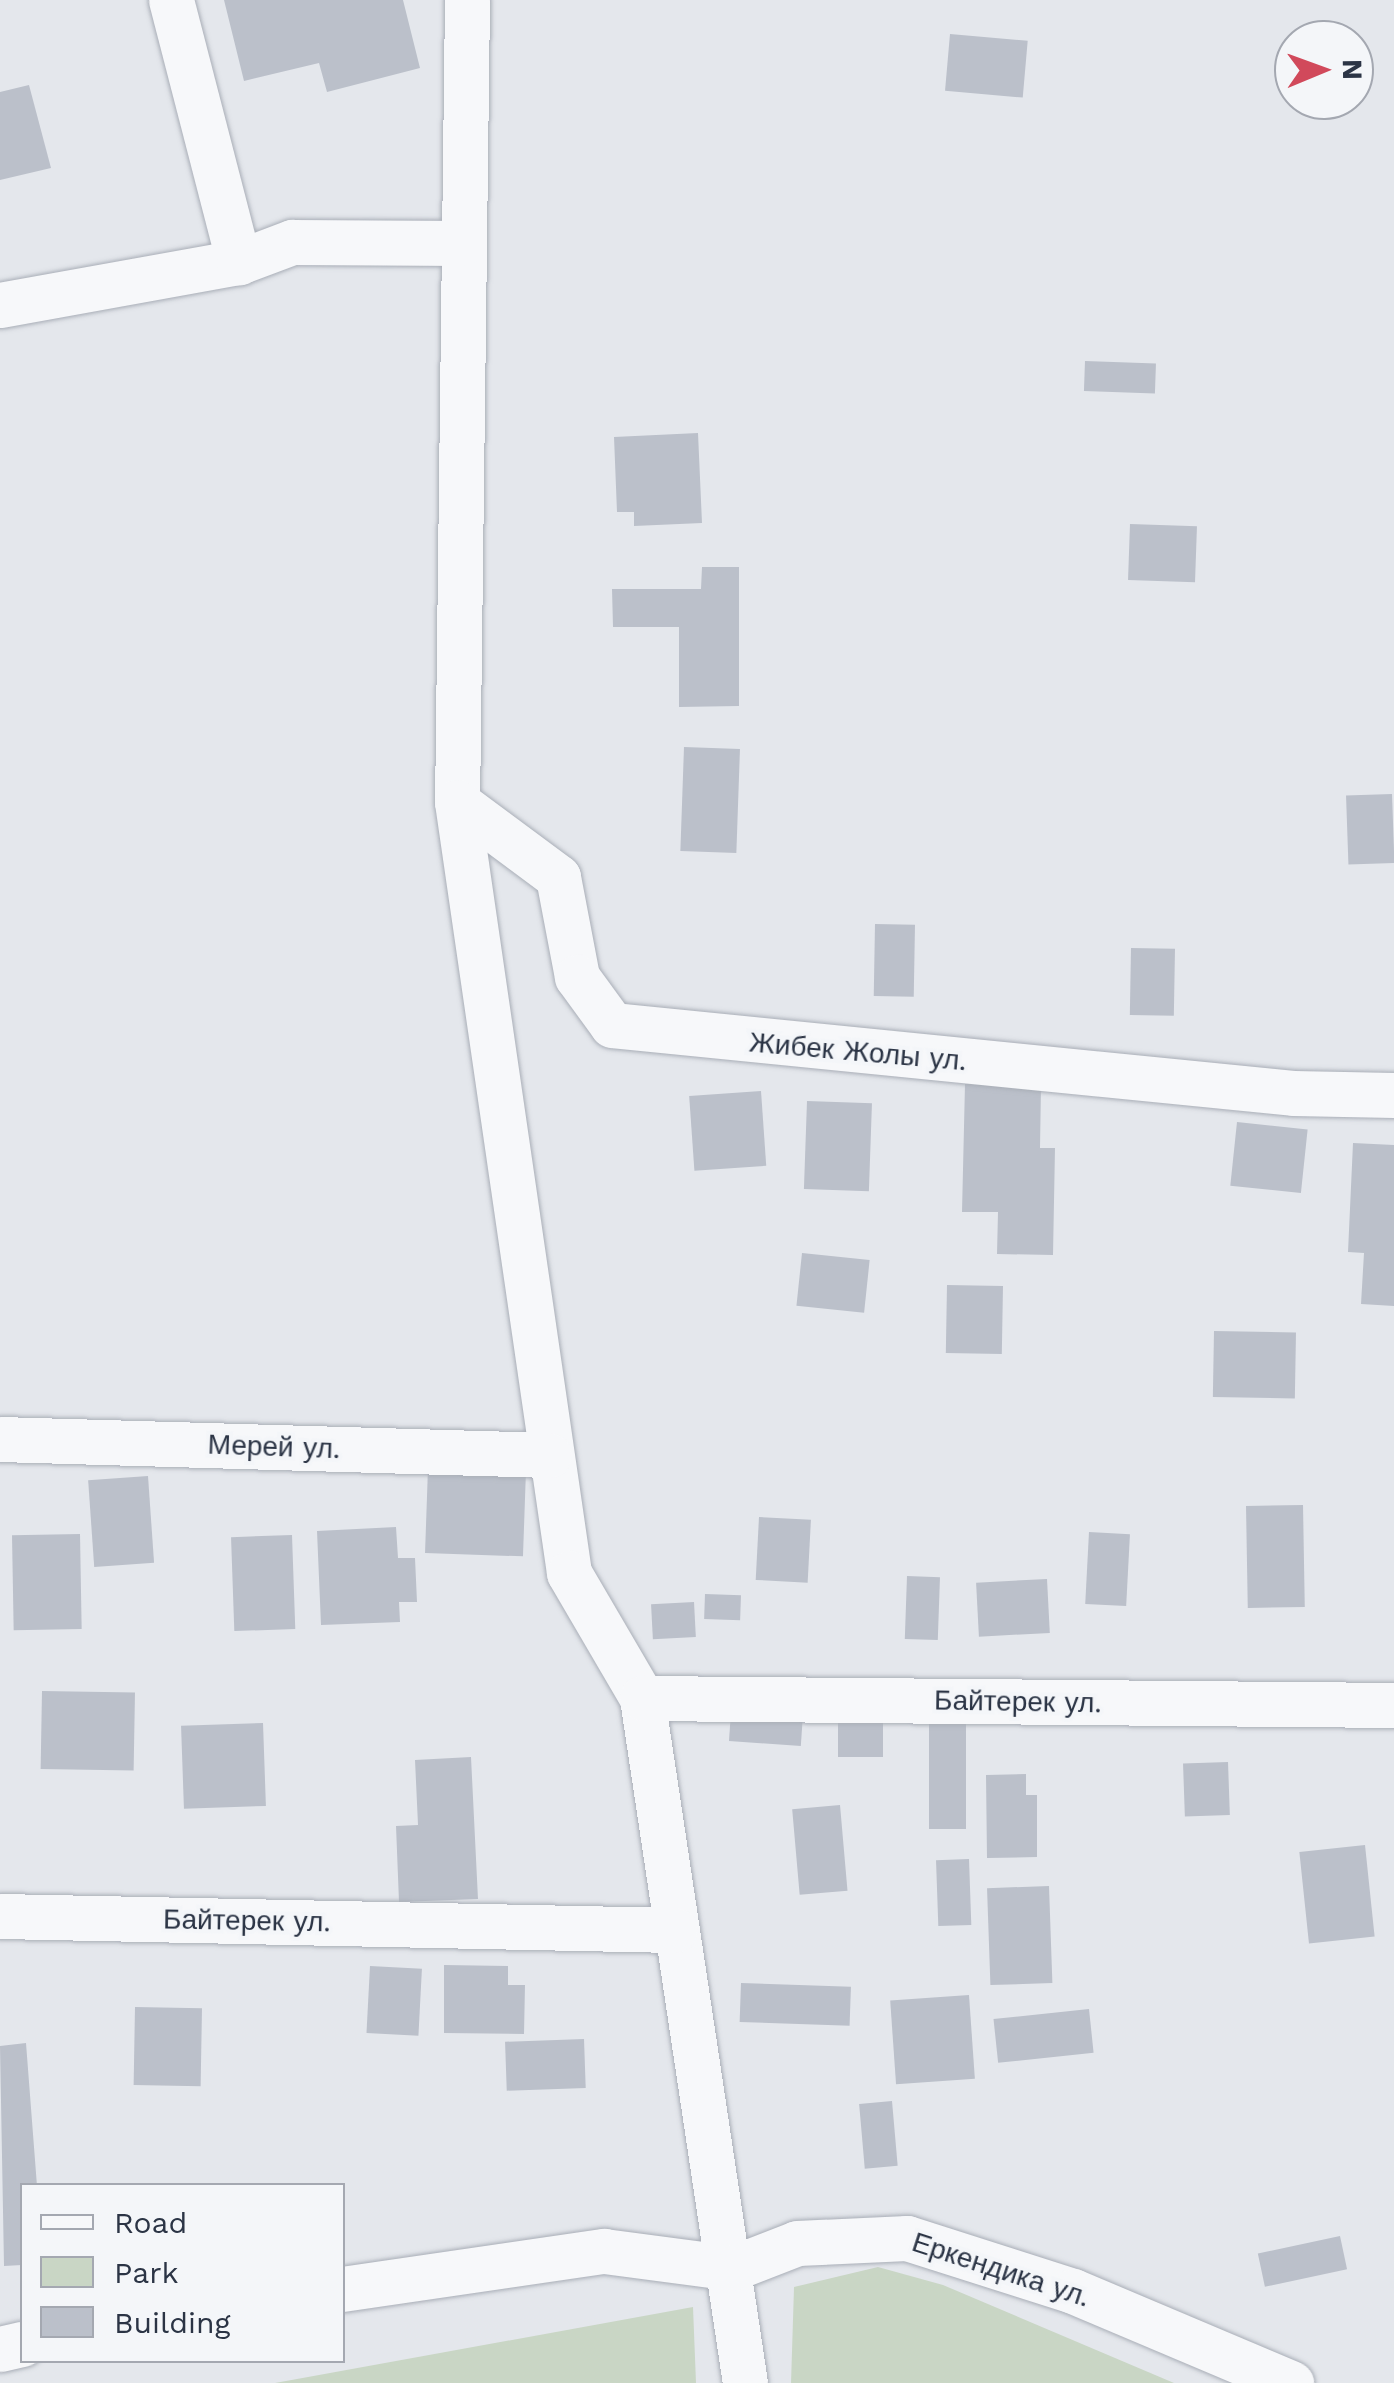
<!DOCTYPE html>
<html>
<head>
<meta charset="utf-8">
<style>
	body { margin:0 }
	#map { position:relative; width:1394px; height:2383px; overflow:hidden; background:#e4e7ec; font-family:"Work Sans",sans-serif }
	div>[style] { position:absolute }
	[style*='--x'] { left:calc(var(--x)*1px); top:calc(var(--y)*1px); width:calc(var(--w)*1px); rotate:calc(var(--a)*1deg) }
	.green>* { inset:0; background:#c9d6c5 }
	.building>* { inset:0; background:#bbc0ca; transform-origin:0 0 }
	.roads { filter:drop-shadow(0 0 2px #a9aeb7) drop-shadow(0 0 2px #a9aeb7) }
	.minor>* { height:45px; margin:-22.5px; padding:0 22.5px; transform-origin:22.5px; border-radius:22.5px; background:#f7f8fa }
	span { translate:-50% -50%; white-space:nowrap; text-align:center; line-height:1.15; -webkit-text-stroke:8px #f4f6f9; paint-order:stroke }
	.street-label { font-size:28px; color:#2b3445 }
	.legend { position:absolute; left:20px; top:2183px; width:325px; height:180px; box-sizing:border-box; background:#f4f6f9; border:2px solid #a4a8b1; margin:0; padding:12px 18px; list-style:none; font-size:30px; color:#2b3445 }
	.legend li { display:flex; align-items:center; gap:20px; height:50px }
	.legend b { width:50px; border:2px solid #a4a8b1 }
	.north { position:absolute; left:1274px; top:20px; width:100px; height:100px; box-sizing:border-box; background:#f4f6f9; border:2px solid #a4a8b1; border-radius:50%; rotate:89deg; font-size:28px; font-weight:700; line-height:40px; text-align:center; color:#2b3445 }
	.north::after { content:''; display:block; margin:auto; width:35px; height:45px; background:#d1495b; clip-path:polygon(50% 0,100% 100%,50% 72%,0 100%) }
</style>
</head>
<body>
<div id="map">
	<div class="green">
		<i style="clip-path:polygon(878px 2267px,943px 2285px,1174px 2383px,791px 2383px,794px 2287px)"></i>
		<i style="clip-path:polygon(693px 2307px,696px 2383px,275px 2383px)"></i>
	</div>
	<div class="building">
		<i style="clip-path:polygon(224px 0,403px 0,420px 68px,327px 92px,319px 63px,244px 81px)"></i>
		<i style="left:950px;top:34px;width:78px;height:57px;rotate:5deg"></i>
		<i style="clip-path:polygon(29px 85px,51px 168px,0 180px,0 92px)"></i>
		<i style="left:1085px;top:361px;width:71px;height:30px;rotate:2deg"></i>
		<i style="clip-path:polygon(698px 433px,702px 523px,634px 526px,634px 512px,617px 512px,614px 437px)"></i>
		<i style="left:1130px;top:524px;width:67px;height:56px;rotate:2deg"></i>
		<i style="clip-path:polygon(702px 567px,739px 567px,739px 706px,679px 707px,679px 627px,613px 627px,612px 589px,701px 589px)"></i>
		<i style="left:684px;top:747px;width:56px;height:104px;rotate:2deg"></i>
		<i style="left:1392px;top:794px;width:69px;height:46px;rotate:88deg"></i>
		<i style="left:875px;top:924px;width:40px;height:72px;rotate:1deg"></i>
		<i style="left:1131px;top:948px;width:44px;height:67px;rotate:1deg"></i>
		<i style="clip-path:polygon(965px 1084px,1041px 1086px,1040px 1148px,1055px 1148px,1053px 1255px,997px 1254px,998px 1212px,962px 1212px)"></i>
		<i style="left:761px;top:1091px;width:75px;height:72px;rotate:86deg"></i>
		<i style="left:807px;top:1101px;width:65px;height:88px;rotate:2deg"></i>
		<i style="left:1237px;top:1122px;width:71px;height:64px;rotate:6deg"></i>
		<i style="clip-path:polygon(1353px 1143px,1394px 1145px,1394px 1306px,1361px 1304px,1364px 1253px,1348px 1252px)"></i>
		<i style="left:802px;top:1253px;width:68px;height:53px;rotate:6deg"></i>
		<i style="left:947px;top:1285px;width:56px;height:68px;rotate:1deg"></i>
		<i style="left:1214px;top:1331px;width:82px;height:66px;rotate:1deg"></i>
		<i style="left:428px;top:1468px;width:98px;height:85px;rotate:2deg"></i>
		<i style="left:148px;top:1476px;width:87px;height:60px;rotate:86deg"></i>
		<i style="left:1303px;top:1505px;width:102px;height:57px;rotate:89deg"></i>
		<i style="left:759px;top:1517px;width:52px;height:63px;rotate:3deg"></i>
		<i style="clip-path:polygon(396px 1527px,398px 1558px,415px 1558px,417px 1602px,399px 1602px,400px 1622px,321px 1625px,317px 1531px)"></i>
		<i style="left:1089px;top:1532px;width:41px;height:72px;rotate:3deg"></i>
		<i style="left:80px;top:1534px;width:95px;height:68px;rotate:89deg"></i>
		<i style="left:292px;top:1535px;width:94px;height:61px;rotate:88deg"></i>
		<i style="left:907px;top:1576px;width:33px;height:63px;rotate:2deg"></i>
		<i style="left:1047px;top:1579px;width:54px;height:71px;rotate:87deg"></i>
		<i style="left:705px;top:1594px;width:36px;height:25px;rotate:2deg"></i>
		<i style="left:694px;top:1602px;width:35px;height:43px;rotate:87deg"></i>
		<i style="left:42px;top:1691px;width:93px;height:78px;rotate:1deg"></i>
		<i style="left:731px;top:1712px;width:72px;height:29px;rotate:4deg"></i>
		<i style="left:838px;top:1715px;width:45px;height:42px"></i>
		<i style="left:929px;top:1721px;width:37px;height:108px"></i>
		<i style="left:263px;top:1723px;width:83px;height:82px;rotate:88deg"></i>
		<i style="clip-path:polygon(471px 1757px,478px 1899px,399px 1902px,396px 1826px,418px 1825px,415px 1760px)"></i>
		<i style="left:1228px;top:1762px;width:53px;height:45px;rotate:88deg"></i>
		<i style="clip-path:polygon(1026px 1774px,1026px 1795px,1037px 1795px,1037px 1857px,987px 1858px,986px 1775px)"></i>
		<i style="left:840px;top:1805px;width:86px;height:48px;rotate:85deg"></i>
		<i style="left:1365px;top:1845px;width:92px;height:66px;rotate:84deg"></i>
		<i style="left:969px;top:1859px;width:66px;height:33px;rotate:88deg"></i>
		<i style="left:1049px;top:1886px;width:97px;height:62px;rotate:88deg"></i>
		<i style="clip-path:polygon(444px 1965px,508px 1966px,508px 1985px,525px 1985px,524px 2034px,444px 2033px)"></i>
		<i style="left:370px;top:1966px;width:52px;height:67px;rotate:3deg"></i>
		<i style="left:741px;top:1983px;width:110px;height:39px;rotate:2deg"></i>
		<i style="left:969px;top:1995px;width:84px;height:79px;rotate:86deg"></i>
		<i style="left:135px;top:2007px;width:67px;height:78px;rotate:1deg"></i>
		<i style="left:1089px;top:2009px;width:44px;height:96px;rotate:84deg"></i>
		<i style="left:584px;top:2039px;width:49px;height:79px;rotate:88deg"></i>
		<i style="clip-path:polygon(26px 2043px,37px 2186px,22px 2186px,22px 2265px,4px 2266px,0 2046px)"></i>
		<i style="left:892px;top:2101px;width:65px;height:33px;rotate:85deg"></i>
		<i style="left:1340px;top:2236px;width:34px;height:84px;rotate:78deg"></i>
	</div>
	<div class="roads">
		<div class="minor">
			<i style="--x:171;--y:0;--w:271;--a:75.5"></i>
			<i style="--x:467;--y:0;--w:802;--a:90.71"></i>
			<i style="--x:457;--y:802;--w:779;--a:81.73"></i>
			<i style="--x:569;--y:1573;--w:145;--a:59.7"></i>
			<i style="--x:642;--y:1698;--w:693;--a:81.45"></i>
			<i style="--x:0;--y:305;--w:243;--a:-10.2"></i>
			<i style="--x:239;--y:262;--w:57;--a:-20.7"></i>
			<i style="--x:292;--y:242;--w:171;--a:0.3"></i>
			<i style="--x:457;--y:802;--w:126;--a:36.6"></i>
			<i style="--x:558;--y:877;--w:102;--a:79.2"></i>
			<i style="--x:577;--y:977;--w:59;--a:53.9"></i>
			<i style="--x:612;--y:1025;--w:684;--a:5.7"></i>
			<i style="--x:1293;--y:1093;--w:101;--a:1.1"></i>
			<i style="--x:0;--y:1439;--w:549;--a:1.67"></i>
			<i style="--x:642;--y:1698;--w:752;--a:0.53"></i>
			<i style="--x:0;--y:1916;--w:675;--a:1.19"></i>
			<i style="--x:342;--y:2289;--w:265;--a:-8.3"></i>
			<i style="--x:604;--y:2251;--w:130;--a:7.5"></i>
			<i style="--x:733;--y:2268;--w:69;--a:-21.3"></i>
			<i style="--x:797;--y:2243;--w:110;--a:-2.6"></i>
			<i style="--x:907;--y:2238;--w:174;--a:17.7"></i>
			<i style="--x:1073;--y:2291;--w:237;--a:22.9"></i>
			<i style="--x:0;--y:2349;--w:23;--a:-13"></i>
		</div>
	</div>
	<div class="street-label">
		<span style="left:858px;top:1052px;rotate:5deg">Жибек Жолы ул.</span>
		<span style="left:274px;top:1447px;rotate:2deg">Мерей ул.</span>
		<span style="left:1018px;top:1702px;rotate:1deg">Байтерек ул.</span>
		<span style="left:247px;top:1921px;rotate:1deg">Байтерек ул.</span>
		<span style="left:1001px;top:2270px;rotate:18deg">Еркендика ул.</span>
	</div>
	<ul class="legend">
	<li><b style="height:12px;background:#f7f8fa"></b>Road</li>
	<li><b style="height:28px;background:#c9d6c5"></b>Park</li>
	<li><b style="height:28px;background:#bbc0ca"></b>Building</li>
	</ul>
	<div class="north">N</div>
</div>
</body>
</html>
